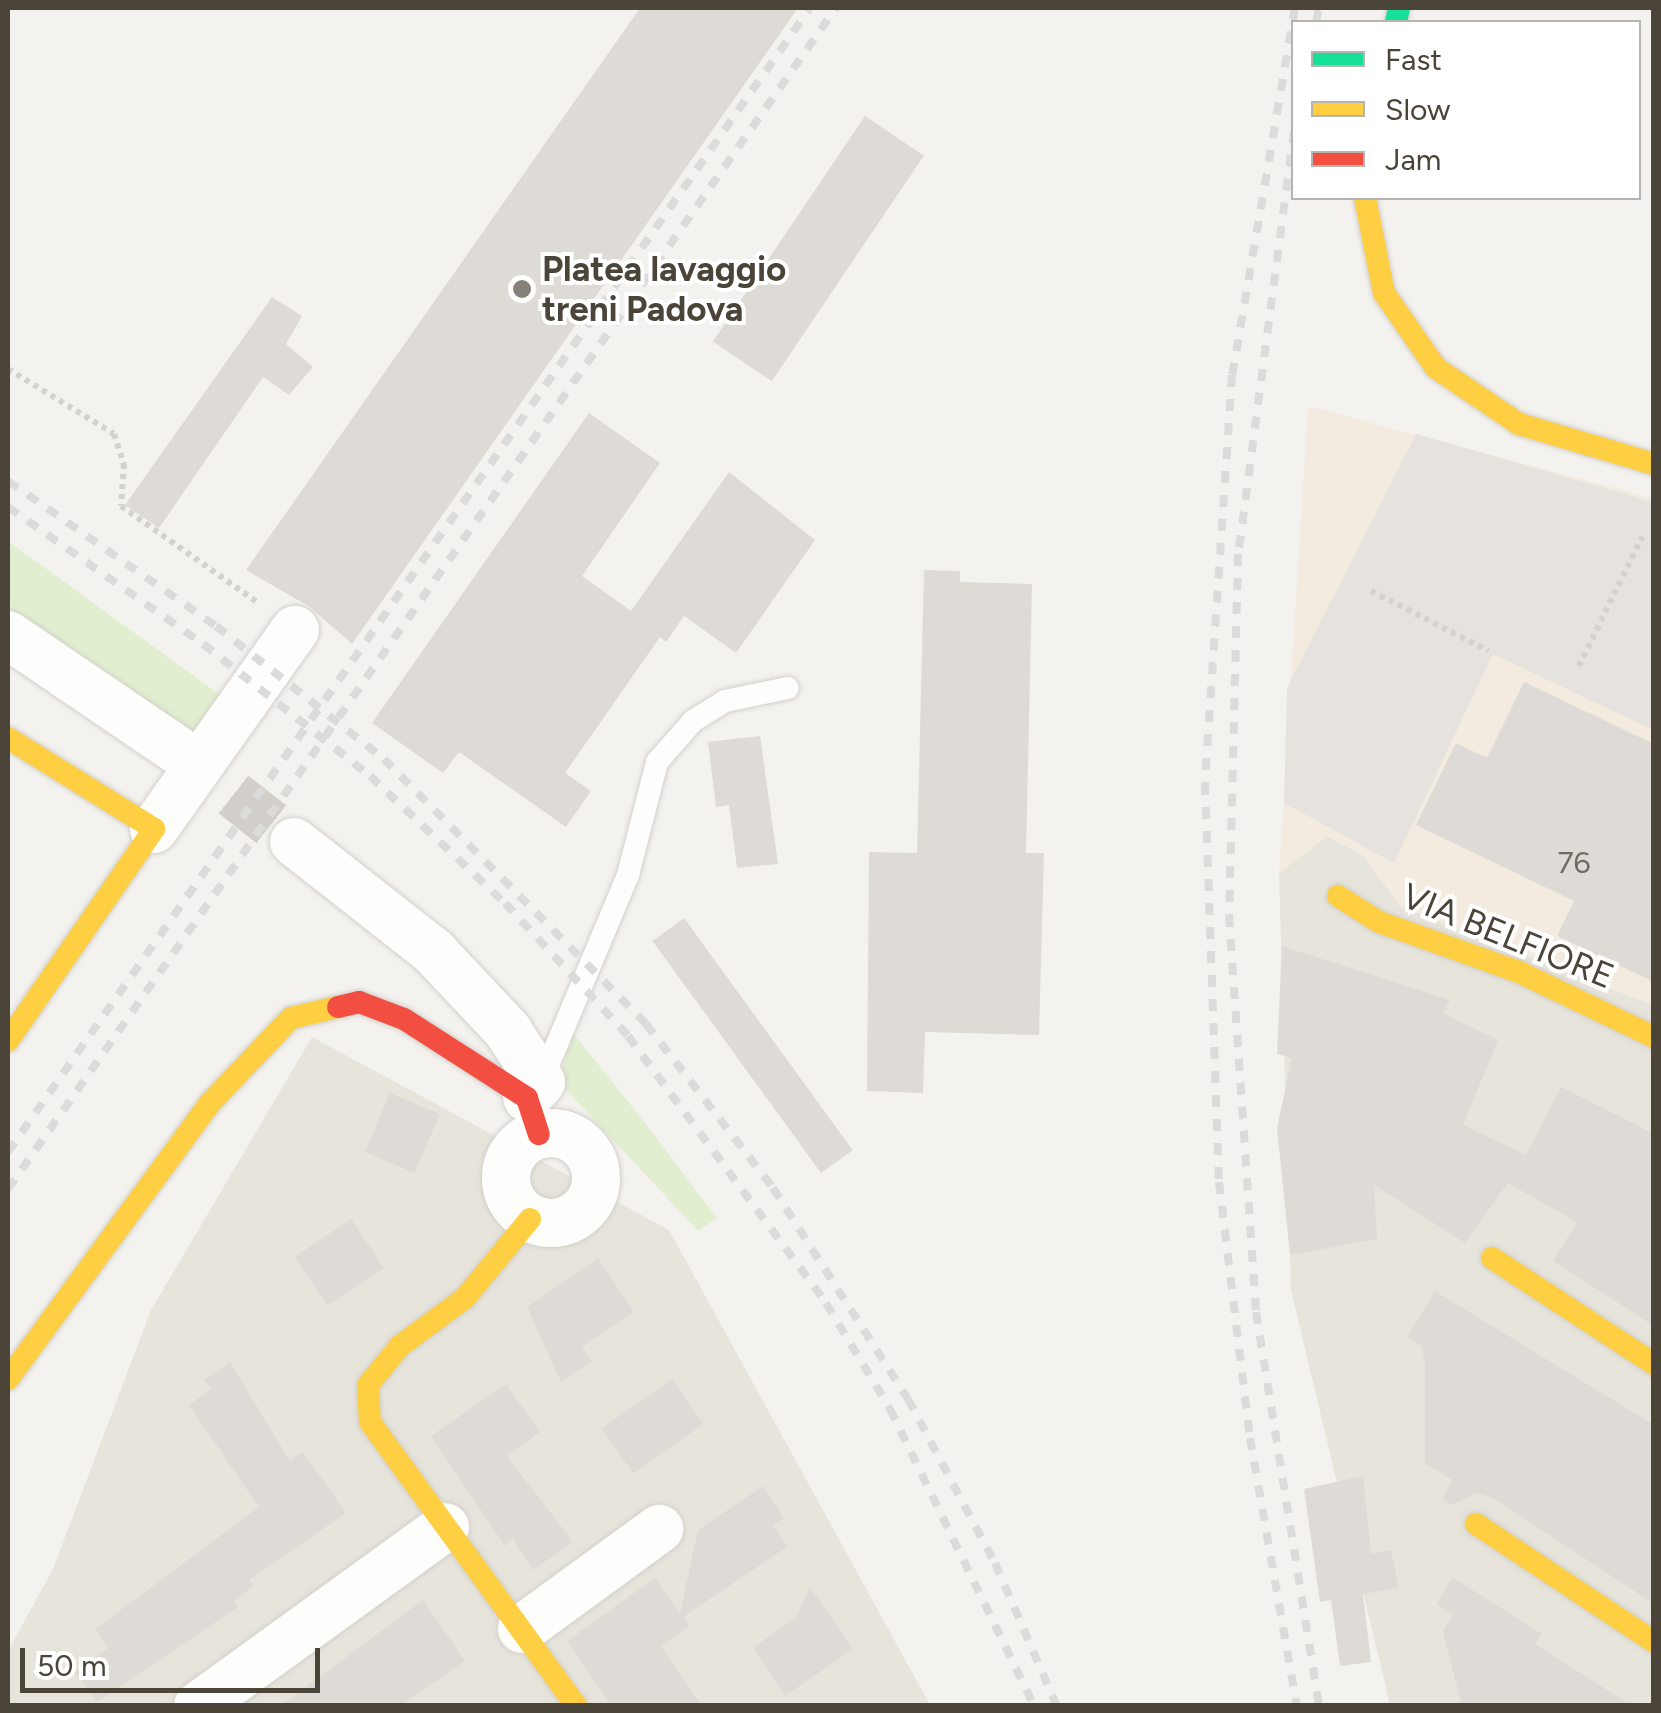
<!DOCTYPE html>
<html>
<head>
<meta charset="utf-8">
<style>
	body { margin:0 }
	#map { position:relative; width:1661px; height:1713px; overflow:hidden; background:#f4f2ee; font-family:Figtree,sans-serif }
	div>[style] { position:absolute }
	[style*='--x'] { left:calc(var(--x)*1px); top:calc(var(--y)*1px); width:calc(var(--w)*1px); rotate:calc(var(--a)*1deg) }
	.residential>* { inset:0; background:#e7e4dc }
	.commercial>* { inset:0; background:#f3ebdf }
	.green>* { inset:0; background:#e1eecf }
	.parking>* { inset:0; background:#e6e3df }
	.building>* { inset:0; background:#dedbd6; transform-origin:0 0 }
	.street-tunnel>* { height:48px; margin-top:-24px; transform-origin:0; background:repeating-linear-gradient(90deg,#d2cfca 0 48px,transparent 0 72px) }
	.path>* { height:6px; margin-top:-3px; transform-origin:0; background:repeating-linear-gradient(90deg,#d3d2cc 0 5px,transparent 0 10px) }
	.roads { filter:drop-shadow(0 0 2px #d2d0cb) drop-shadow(0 0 2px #d2d0cb) }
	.lane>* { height:22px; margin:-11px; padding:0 11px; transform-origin:11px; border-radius:11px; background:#fdfdfc }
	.street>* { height:48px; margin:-24px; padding:0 24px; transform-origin:24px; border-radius:24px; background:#fdfdfc }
	.street>.ring { margin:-24px; padding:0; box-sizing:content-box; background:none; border:48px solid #fdfdfc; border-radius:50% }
	.fast>* { height:22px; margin:-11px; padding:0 11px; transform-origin:11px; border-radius:11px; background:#16e098 }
	.slow>* { height:22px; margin:-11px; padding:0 11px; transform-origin:11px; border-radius:11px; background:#ffcf43 }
	.jam>* { height:22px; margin:-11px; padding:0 11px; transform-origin:11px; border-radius:11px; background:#f24e42 }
	.rail>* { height:8px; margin-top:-4px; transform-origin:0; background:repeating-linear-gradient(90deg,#dbdbda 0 12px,transparent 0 24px) }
	.dots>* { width:28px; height:28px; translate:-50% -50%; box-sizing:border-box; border:5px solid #fff; border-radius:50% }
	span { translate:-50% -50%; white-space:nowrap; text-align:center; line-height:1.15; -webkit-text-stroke:8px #fff; paint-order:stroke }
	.number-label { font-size:30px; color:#706a61 }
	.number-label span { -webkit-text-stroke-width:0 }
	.poi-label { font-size:35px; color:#4b4439; font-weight:700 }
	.left { translate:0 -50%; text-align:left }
	.street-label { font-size:35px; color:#4b4439 }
	.frame { position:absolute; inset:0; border:10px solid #4b4439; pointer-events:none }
	.legend { position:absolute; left:1291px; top:20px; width:350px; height:180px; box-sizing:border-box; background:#fff; border:2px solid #b7b4b0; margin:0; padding:12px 18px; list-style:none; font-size:30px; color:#4b4439 }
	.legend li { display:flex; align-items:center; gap:20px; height:50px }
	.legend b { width:50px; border:2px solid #b7b4b0 }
	.scale { position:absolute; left:20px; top:1648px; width:300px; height:45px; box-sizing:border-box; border:5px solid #4b4439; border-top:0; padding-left:12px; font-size:30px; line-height:35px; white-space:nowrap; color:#4b4439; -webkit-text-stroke:8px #fff; paint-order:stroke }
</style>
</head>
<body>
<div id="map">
	<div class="residential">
		<i style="clip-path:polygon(1327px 836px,1363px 855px,1400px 906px,1653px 1005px,1653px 1705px,1390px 1705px,1291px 1290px,1279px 873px)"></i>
		<i style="clip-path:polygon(312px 1037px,669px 1230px,930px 1705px,8px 1706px,8px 1651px,53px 1569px,151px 1310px)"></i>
	</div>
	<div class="commercial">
		<i style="clip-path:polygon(1308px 406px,1653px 498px,1653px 1005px,1400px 906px,1363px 855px,1328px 836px,1279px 873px)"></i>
	</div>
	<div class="green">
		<i style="clip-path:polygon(8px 541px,245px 713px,208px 760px,8px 615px)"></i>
		<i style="clip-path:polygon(573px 1033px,642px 1119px,717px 1218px,698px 1231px,559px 1082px)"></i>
	</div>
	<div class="parking">
		<i style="clip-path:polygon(1416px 434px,1653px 502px,1653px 730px,1493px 654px,1394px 863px,1284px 803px,1287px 688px)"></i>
	</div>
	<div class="building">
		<i style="clip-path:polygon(640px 8px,798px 8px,352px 644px,310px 607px,246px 570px)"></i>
		<i style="left:865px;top:116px;width:71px;height:272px;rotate:34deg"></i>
		<i style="clip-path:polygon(272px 297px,302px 316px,286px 344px,313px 367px,289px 395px,263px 377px,159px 528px,125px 505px)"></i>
		<i style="clip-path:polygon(589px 413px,660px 463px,582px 576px,631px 611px,729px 472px,815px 540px,736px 653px,684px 616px,666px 642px,660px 637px,565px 773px,591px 791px,566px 827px,459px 752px,443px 773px,372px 723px)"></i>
		<i style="clip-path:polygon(924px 570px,960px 571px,960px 582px,1032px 584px,1026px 853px,1044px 853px,1039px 1035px,925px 1032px,923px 1093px,867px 1091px,869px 852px,917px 853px)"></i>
		<i style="clip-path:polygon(1524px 682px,1654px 744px,1654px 982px,1557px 936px,1574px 901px,1416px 825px,1456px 743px,1487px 758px)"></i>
		<i style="clip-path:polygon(760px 736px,778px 864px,737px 868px,729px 805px,716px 807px,708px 742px)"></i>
		<i style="left:684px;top:918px;width:287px;height:39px;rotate:54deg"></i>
		<i style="clip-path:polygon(1282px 946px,1450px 1000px,1443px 1013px,1498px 1040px,1463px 1125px,1526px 1155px,1561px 1087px,1654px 1134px,1654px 1326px,1553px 1261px,1577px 1222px,1508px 1183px,1465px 1243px,1374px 1185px,1377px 1239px,1290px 1255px,1277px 1128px,1292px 1058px,1277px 1054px)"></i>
		<i style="left:390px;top:1093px;width:54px;height:64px;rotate:23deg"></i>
		<i style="left:351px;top:1219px;width:59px;height:68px;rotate:56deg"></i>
		<i style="clip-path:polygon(598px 1258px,634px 1312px,582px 1347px,592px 1361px,561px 1382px,527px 1307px)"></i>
		<i style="clip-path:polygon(1435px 1291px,1654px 1425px,1654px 1604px,1493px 1498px,1477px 1493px,1452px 1505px,1442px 1499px,1453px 1480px,1425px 1464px,1425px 1362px,1421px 1346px,1407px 1337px)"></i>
		<i style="clip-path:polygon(230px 1362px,290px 1461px,303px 1452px,346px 1513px,249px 1580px,254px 1586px,234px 1601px,238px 1607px,97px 1702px,75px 1672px,108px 1648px,95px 1629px,259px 1507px,189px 1405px,211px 1389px,204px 1380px)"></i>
		<i style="left:672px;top:1379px;width:55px;height:86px;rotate:55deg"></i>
		<i style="clip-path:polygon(506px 1384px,540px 1432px,507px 1456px,573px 1542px,533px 1570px,513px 1539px,505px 1546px,431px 1436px)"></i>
		<i style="clip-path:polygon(1363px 1476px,1371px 1554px,1391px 1550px,1399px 1588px,1363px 1594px,1371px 1662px,1340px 1666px,1331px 1600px,1320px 1602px,1304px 1489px)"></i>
		<i style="clip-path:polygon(763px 1486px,784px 1518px,773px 1525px,787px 1547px,683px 1617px,689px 1626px,661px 1646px,702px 1706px,612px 1706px,567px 1641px,655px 1578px,680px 1613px,698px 1530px)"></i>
		<i style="clip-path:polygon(1452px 1577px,1542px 1634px,1535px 1644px,1632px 1706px,1462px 1706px,1443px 1631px,1453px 1615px,1437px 1604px)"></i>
		<i style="clip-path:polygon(810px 1587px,853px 1649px,785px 1696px,753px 1648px,796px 1617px)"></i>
		<i style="clip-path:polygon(423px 1600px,465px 1661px,400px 1706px,280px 1706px)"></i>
	</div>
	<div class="street-tunnel">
		<i style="--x:177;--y:750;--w:149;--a:38.2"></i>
	</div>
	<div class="path">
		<i style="--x:8;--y:369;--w:124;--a:31.5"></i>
		<i style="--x:114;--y:434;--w:32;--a:72"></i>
		<i style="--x:124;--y:464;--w:42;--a:94.1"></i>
		<i style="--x:121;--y:506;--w:170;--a:35.2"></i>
		<i style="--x:1371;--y:591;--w:132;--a:27"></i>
		<i style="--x:1579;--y:666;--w:144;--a:-64"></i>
	</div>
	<div class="roads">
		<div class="lane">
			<i style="--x:541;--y:1082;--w:225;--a:-67.2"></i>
			<i style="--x:628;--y:875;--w:117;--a:-75.6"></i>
			<i style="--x:657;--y:762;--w:55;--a:-48.7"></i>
			<i style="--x:693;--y:721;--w:38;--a:-32"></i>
			<i style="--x:725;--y:701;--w:64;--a:-11.7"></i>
		</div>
		<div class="street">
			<i style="--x:8;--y:635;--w:204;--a:34.2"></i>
			<i style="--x:154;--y:829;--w:244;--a:-54.7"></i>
			<i style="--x:294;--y:842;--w:177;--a:38.1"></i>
			<i style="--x:433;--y:951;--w:110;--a:46.8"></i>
			<i style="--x:508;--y:1031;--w:61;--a:57.1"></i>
			<i style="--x:541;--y:1082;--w:21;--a:131"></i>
			<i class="ring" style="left:506px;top:1133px;width:42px;height:42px"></i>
			<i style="--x:522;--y:1629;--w:170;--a:-36.1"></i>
			<i style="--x:198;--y:1706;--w:305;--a:-35.9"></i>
		</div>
		<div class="fast">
			<i style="--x:1396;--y:22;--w:14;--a:-78"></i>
		</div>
		<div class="slow">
			<i style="--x:1365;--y:198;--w:97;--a:78.7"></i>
			<i style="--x:1384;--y:293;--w:91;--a:55.3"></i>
			<i style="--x:1436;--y:368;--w:100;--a:34"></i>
			<i style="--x:1519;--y:424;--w:141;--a:16.5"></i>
			<i style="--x:8;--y:738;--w:172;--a:31.9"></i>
			<i style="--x:154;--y:829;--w:257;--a:124.6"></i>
			<i style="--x:1338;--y:896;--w:49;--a:32.4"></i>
			<i style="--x:1379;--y:922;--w:149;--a:19.7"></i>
			<i style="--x:1519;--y:972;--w:150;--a:25.7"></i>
			<i style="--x:530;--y:1219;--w:102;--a:129.4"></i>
			<i style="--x:465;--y:1298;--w:81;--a:143.6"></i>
			<i style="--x:400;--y:1346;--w:50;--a:129.4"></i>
			<i style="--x:368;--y:1385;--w:37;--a:87"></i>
			<i style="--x:370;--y:1422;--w:351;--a:54"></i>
			<i style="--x:1492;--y:1258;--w:194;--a:33.2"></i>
			<i style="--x:8;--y:1379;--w:341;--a:-53.8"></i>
			<i style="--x:209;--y:1104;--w:119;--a:-46.4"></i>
			<i style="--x:291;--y:1018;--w:48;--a:-13.2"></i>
			<i style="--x:1476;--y:1524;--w:214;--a:33.5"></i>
		</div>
		<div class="jam">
			<i style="--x:338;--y:1007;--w:22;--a:-13"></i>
			<i style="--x:359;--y:1002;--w:48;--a:20.7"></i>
			<i style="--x:404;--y:1019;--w:146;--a:32.7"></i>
			<i style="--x:527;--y:1098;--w:38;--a:72"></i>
		</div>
	</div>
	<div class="rail">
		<i style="--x:1295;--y:8;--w:372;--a:99.7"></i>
		<i style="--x:1232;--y:375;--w:409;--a:93.8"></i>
		<i style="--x:1205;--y:783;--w:399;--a:88"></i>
		<i style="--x:1219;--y:1182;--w:258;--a:83.1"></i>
		<i style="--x:1250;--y:1438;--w:272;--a:80.1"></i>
		<i style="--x:1316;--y:22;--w:14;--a:-78"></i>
		<i style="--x:1294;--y:131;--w:427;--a:97.5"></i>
		<i style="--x:1238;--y:554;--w:361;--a:91.4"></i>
		<i style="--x:1229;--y:915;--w:398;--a:86.1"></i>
		<i style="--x:1256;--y:1312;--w:399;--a:80.9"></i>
		<i style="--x:8;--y:481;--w:254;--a:34.9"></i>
		<i style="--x:216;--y:626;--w:214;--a:38.4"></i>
		<i style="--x:384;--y:759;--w:373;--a:45.3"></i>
		<i style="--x:646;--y:1024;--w:207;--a:52.2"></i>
		<i style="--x:773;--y:1188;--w:250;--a:57.4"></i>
		<i style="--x:908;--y:1399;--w:186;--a:62.1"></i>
		<i style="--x:995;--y:1563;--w:156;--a:66.6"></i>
		<i style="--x:8;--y:507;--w:238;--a:35.1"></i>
		<i style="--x:203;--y:644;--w:213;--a:38.3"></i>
		<i style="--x:370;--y:776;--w:185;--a:43.3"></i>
		<i style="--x:505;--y:903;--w:181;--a:47.2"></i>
		<i style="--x:628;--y:1036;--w:332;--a:53.4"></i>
		<i style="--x:826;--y:1303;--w:124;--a:58.9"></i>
		<i style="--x:890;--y:1409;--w:330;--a:64.1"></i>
		<i style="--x:8;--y:1152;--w:1397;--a:-54.97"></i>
		<i style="--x:8;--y:1189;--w:1442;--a:-54.97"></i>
	</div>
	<div class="dots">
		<i style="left:522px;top:289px;background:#868178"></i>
	</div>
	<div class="number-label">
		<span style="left:1574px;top:863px">76</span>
	</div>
	<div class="poi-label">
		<span class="left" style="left:542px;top:289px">Platea lavaggio<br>treni Padova</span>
	</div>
	<div class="street-label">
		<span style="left:1508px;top:936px;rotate:22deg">VIA BELFIORE</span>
	</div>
	<div class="frame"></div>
	<ul class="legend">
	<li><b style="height:12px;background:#16e098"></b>Fast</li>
	<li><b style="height:12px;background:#ffcf43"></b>Slow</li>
	<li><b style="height:12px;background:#f24e42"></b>Jam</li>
	</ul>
	<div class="scale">50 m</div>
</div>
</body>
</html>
